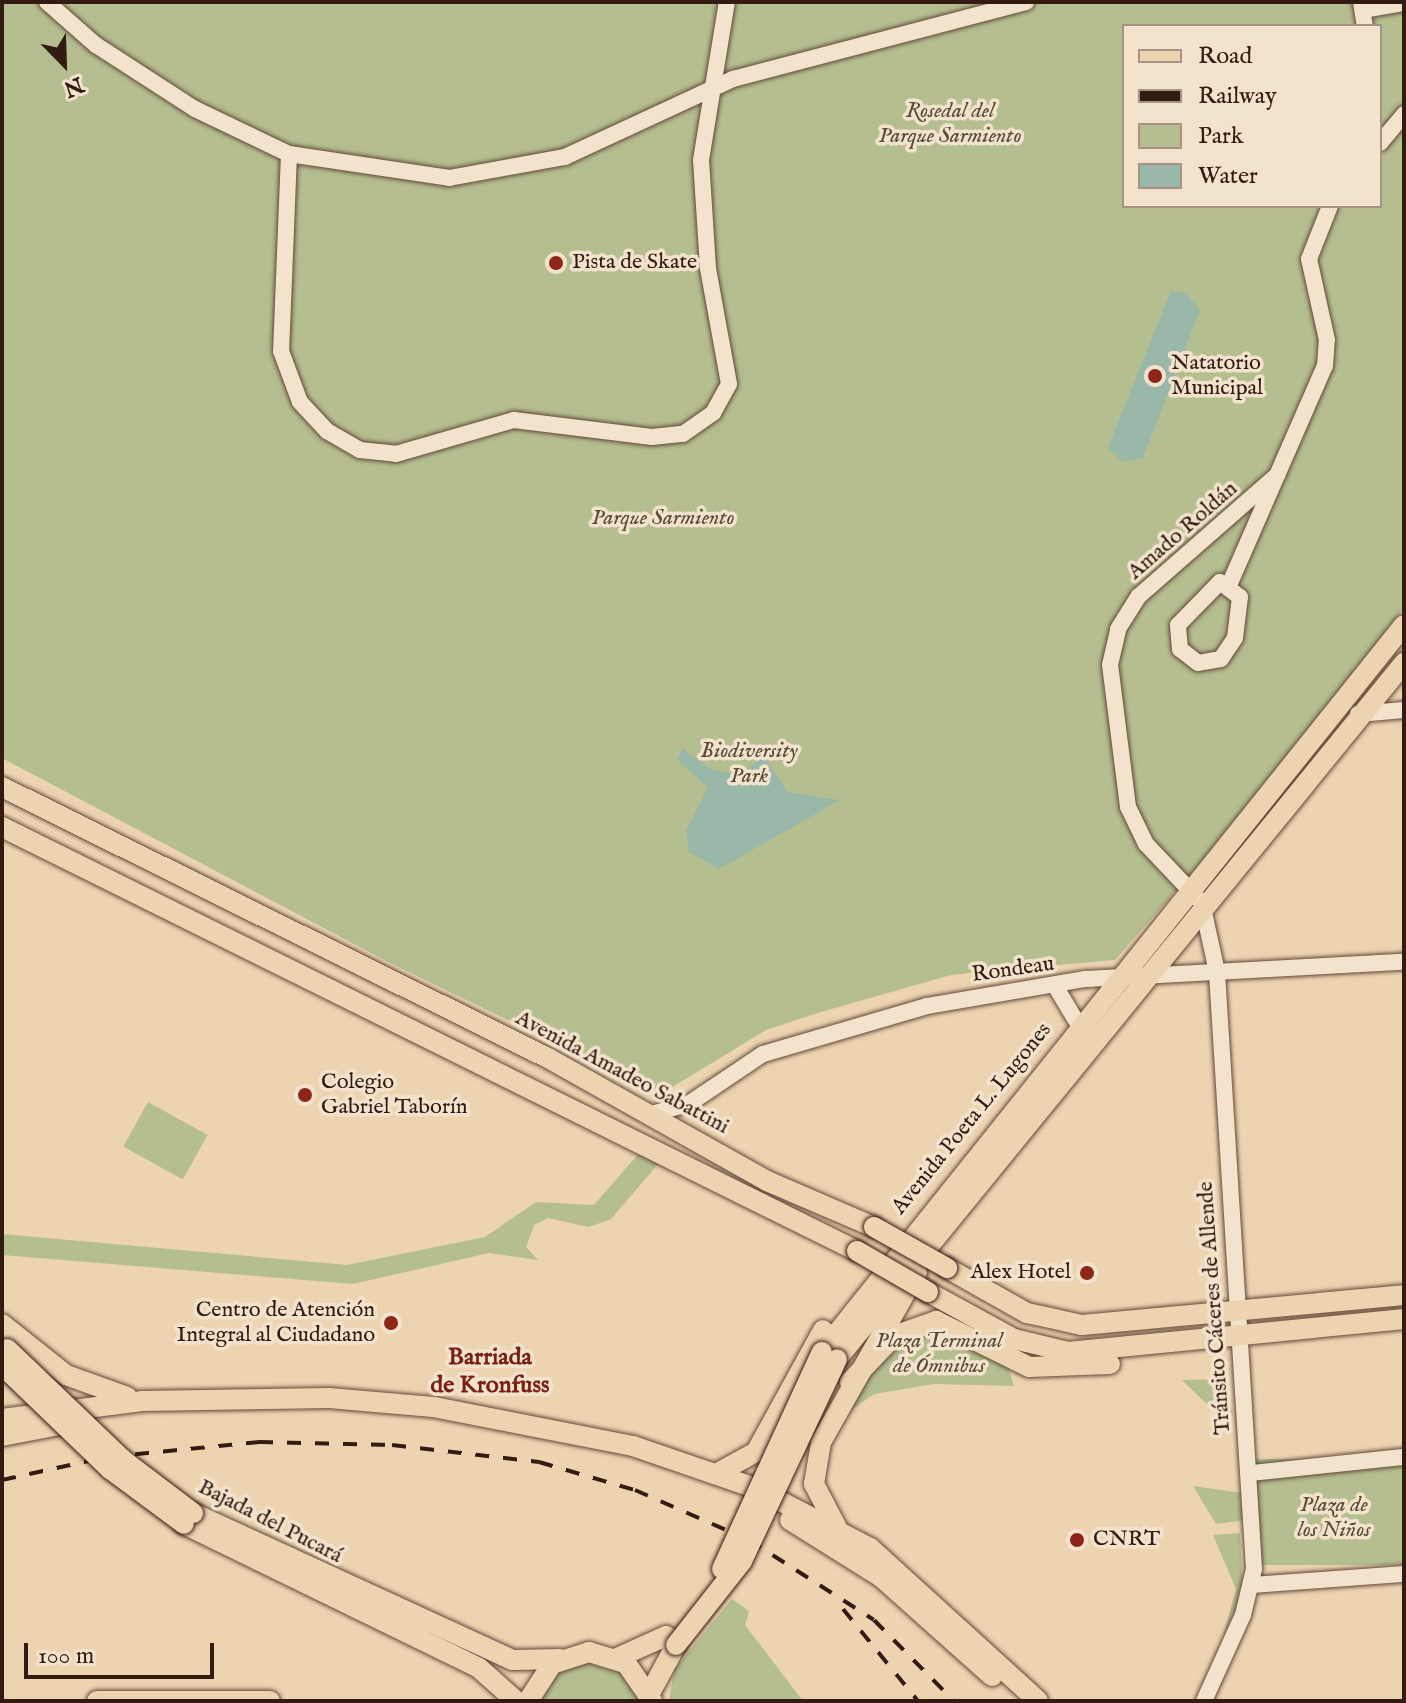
<!DOCTYPE html>
<html>
<head>
<meta charset="utf-8">
<style>
	body { margin:0 }
	#map { position:relative; width:1406px; height:1703px; overflow:hidden; background:#edd4b1; font-family:"IM FELL English",serif }
	div>[style] { position:absolute }
	[style*='--x'] { left:calc(var(--x)*1px); top:calc(var(--y)*1px); width:calc(var(--w)*1px); rotate:calc(var(--a)*1deg) }
	.green>* { inset:0; background:#b4be8f; transform-origin:0 0 }
	.water>* { inset:0; background:#99b8aa }
	.roads { filter:drop-shadow(0 0 2px #624939) drop-shadow(0 0 2px #624939) }
	.minor>* { height:16px; margin:-8px; padding:0 8px; transform-origin:8px; border-radius:8px; background:#f3e3cc }
	.major>* { height:20px; margin:-10px; padding:0 10px; transform-origin:10px; border-radius:10px; background:#edd4b1 }
	.rail>* { height:4px; margin-top:-2px; transform-origin:0; background:repeating-linear-gradient(90deg,#341b11 0 14px,transparent 0 28px) }
	.bridges { filter:drop-shadow(0 0 2px #341b11) drop-shadow(0 0 2px #341b11) }
	.major-bridge>* { height:20px; margin:-10px; padding:0 10px; transform-origin:10px; border-radius:10px; background:#edd4b1 }
	.dots>* { width:22px; height:22px; translate:-50% -50%; box-sizing:border-box; border:4px solid #f3e3cc; border-radius:50% }
	span { translate:-50% -50%; white-space:nowrap; text-align:center; line-height:1.15; -webkit-text-stroke:7px #f3e3cc; paint-order:stroke }
	.park-label { font-size:22px; color:#5a4c37; font-style:italic }
	.poi-label { font-size:22px; color:#341b11 }
	.left { translate:0 -50%; text-align:left }
	.right { translate:-100% -50%; text-align:right }
	.street-label { font-size:22px; color:#341b11 }
	.neighbourhood-label { font-size:24px; color:#7a1f14; font-weight:700 }
	.frame { position:absolute; inset:0; border:4px solid #341b11; pointer-events:none }
	.legend { position:absolute; left:1122px; top:24px; width:260px; height:184px; box-sizing:border-box; background:#f3e3cc; border:2px solid #a79381; margin:0; padding:10px 14px; list-style:none; font-size:24px; color:#341b11 }
	.legend li { display:flex; align-items:center; gap:16px; height:40px }
	.legend b { width:40px; border:2px solid #a79381 }
	.north { position:absolute; left:24px; top:24px; width:80px; height:80px; -webkit-text-stroke:6px #f3e3cc; paint-order:stroke; rotate:157deg; font-size:22px; font-weight:700; line-height:32px; text-align:center; color:#341b11 }
	.north::after { content:''; display:block; margin:auto; width:28px; height:36px; background:#341b11; clip-path:polygon(50% 0,100% 100%,50% 72%,0 100%) }
	.scale { position:absolute; left:24px; top:1643px; width:190px; height:36px; box-sizing:border-box; border:4px solid #341b11; border-top:0; padding-left:10px; font-size:24px; line-height:28px; white-space:nowrap; color:#341b11; -webkit-text-stroke:6px #f3e3cc; paint-order:stroke }
</style>
</head>
<body>
<div id="map">
	<div class="green">
		<i style="clip-path:polygon(evenodd,2px 2px,1404px 2px,1404px 608px,1217px 844px,1115px 960px,1048px 966px,1048px 972px,1042px 966px,1041px 973px,1034px 966px,951px 975px,821px 1012px,766px 1030px,661px 1094px,390px 963px,2px 758px,2px 2px,1124px 26px,1380px 26px,1380px 206px,1124px 206px,1124px 26px)"></i>
		<i style="left:148px;top:1102px;width:68px;height:51px;rotate:29deg"></i>
		<i style="clip-path:polygon(640px 1152px,659px 1163px,611px 1219px,589px 1227px,548px 1218px,534px 1225px,526px 1247px,538px 1260px,489px 1253px,353px 1284px,2px 1255px,2px 1234px,347px 1265px,485px 1237px,536px 1202px,594px 1205px)"></i>
		<i style="clip-path:polygon(924px 1324px,1006px 1360px,1014px 1386px,934px 1384px,874px 1394px,850px 1411px,877px 1354px)"></i>
		<i style="clip-path:polygon(1224px 1379px,1233px 1415px,1217px 1414px,1182px 1380px)"></i>
		<i style="left:1404px;top:1459px;width:106px;height:148px;rotate:90deg"></i>
		<i style="clip-path:polygon(1193px 1486px,1242px 1493px,1246px 1520px,1216px 1524px)"></i>
		<i style="clip-path:polygon(1240px 1533px,1243px 1592px,1223px 1637px,1236px 1589px,1213px 1535px)"></i>
		<i style="clip-path:polygon(732px 1599px,749px 1611px,745px 1625px,803px 1701px,669px 1701px,674px 1670px)"></i>
		<i style="clip-path:polygon(583px 1661px,626px 1675px,642px 1701px,535px 1701px,551px 1676px)"></i>
	</div>
	<div class="water">
		<i style="clip-path:polygon(1171px 291px,1186px 293px,1200px 310px,1143px 458px,1123px 462px,1108px 447px)"></i>
		<i style="clip-path:polygon(682px 748px,710px 769px,738px 775px,764px 757px,788px 792px,840px 800px,719px 869px,689px 852px,686px 831px,708px 788px,677px 759px)"></i>
	</div>
	<div class="roads">
		<div class="minor">
			<i style="--x:47;--y:2;--w:65;--a:41.3"></i>
			<i style="--x:96;--y:45;--w:118;--a:32.9"></i>
			<i style="--x:195;--y:109;--w:104;--a:25.6"></i>
			<i style="--x:289;--y:154;--w:162;--a:8.5"></i>
			<i style="--x:449;--y:178;--w:118;--a:-10.3"></i>
			<i style="--x:565;--y:157;--w:185;--a:-24.9"></i>
			<i style="--x:733;--y:79;--w:303;--a:-14.7"></i>
			<i style="--x:1361;--y:2;--w:24;--a:81"></i>
			<i style="--x:1363;--y:10;--w:42;--a:-9.7"></i>
			<i style="--x:1380;--y:143;--w:38;--a:-50"></i>
			<i style="--x:289;--y:154;--w:197;--a:92.3"></i>
			<i style="--x:281;--y:351;--w:54;--a:69.6"></i>
			<i style="--x:300;--y:402;--w:40;--a:47"></i>
			<i style="--x:327;--y:431;--w:38;--a:30"></i>
			<i style="--x:360;--y:450;--w:36;--a:6"></i>
			<i style="--x:396;--y:454;--w:123;--a:-16.1"></i>
			<i style="--x:514;--y:420;--w:139;--a:7"></i>
			<i style="--x:652;--y:437;--w:31;--a:-6"></i>
			<i style="--x:683;--y:434;--w:37;--a:-35"></i>
			<i style="--x:713;--y:413;--w:33;--a:-61"></i>
			<i style="--x:729;--y:384;--w:118;--a:-100.3"></i>
			<i style="--x:708;--y:268;--w:108;--a:-93.7"></i>
			<i style="--x:701;--y:160;--w:160;--a:-80.7"></i>
			<i style="--x:1220;--y:582;--w:25;--a:37"></i>
			<i style="--x:1240;--y:597;--w:41;--a:97"></i>
			<i style="--x:1235;--y:638;--w:25;--a:124"></i>
			<i style="--x:1221;--y:659;--w:23;--a:170"></i>
			<i style="--x:1198;--y:663;--w:23;--a:-142"></i>
			<i style="--x:1180;--y:649;--w:24;--a:-95"></i>
			<i style="--x:1178;--y:625;--w:60;--a:-45.7"></i>
			<i style="--x:1230;--y:583;--w:237;--a:-66.4"></i>
			<i style="--x:1325;--y:366;--w:26;--a:-86"></i>
			<i style="--x:1327;--y:340;--w:83;--a:-102.5"></i>
			<i style="--x:1309;--y:259;--w:57;--a:-68.4"></i>
			<i style="--x:1358;--y:714;--w:46;--a:-5"></i>
			<i style="--x:1057;--y:989;--w:41;--a:59"></i>
			<i style="--x:652;--y:1114;--w:40;--a:-16"></i>
			<i style="--x:690;--y:1103;--w:88;--a:-33.9"></i>
			<i style="--x:763;--y:1054;--w:171;--a:-16.3"></i>
			<i style="--x:927;--y:1006;--w:160;--a:-9.7"></i>
			<i style="--x:1085;--y:979;--w:319;--a:-3.1"></i>
			<i style="--x:1251;--y:1473;--w:154;--a:-6"></i>
			<i style="--x:1253;--y:1585;--w:151;--a:-4.2"></i>
			<i style="--x:1204;--y:1701;--w:94;--a:-65.6"></i>
			<i style="--x:1243;--y:1615;--w:47;--a:-76.6"></i>
			<i style="--x:1254;--y:1569;--w:598;--a:-93.55"></i>
			<i style="--x:1217;--y:972;--w:71;--a:-102.3"></i>
			<i style="--x:1202;--y:903;--w:81;--a:-133.5"></i>
			<i style="--x:1146;--y:844;--w:41;--a:-115.9"></i>
			<i style="--x:1128;--y:807;--w:143;--a:-97.2"></i>
			<i style="--x:1110;--y:665;--w:37;--a:-77"></i>
			<i style="--x:1118;--y:629;--w:39;--a:-58"></i>
			<i style="--x:1139;--y:596;--w:184;--a:-41.2"></i>
		</div>
		<div class="major">
			<i style="--x:2;--y:787;--w:610;--a:26.4"></i>
			<i style="--x:548;--y:1058;--w:251;--a:29.3"></i>
			<i style="--x:767;--y:1181;--w:116;--a:23.3"></i>
			<i style="--x:2;--y:827;--w:954;--a:26.38"></i>
			<i style="--x:947;--y:1268;--w:92;--a:29.4"></i>
			<i style="--x:1027;--y:1313;--w:56;--a:12.3"></i>
			<i style="--x:1082;--y:1325;--w:323;--a:-5.3"></i>
			<i style="--x:928;--y:1292;--w:98;--a:28.7"></i>
			<i style="--x:1014;--y:1339;--w:56;--a:13.5"></i>
			<i style="--x:1068;--y:1352;--w:338;--a:-5.6"></i>
			<i style="--x:2;--y:1324;--w:82;--a:38.6"></i>
			<i style="--x:66;--y:1375;--w:65;--a:19.8"></i>
			<i style="--x:822;--y:1352;--w:931;--a:-51.32"></i>
			<i style="--x:837;--y:1359;--w:898;--a:-50.83"></i>
			<i style="--x:850;--y:1382;--w:64;--a:-46.3"></i>
			<i style="--x:894;--y:1336;--w:45;--a:-19.7"></i>
			<i style="--x:936;--y:1321;--w:104;--a:26.3"></i>
			<i style="--x:1029;--y:1367;--w:81;--a:-2.1"></i>
			<i style="--x:2;--y:1419;--w:141;--a:-7.3"></i>
			<i style="--x:142;--y:1401;--w:187;--a:-0.9"></i>
			<i style="--x:329;--y:1398;--w:105;--a:4.9"></i>
			<i style="--x:434;--y:1407;--w:203;--a:11.1"></i>
			<i style="--x:633;--y:1446;--w:129;--a:19"></i>
			<i style="--x:755;--y:1488;--w:130;--a:27.6"></i>
			<i style="--x:870;--y:1548;--w:227;--a:42.3"></i>
			<i style="--x:2;--y:1436;--w:74;--a:-10.9"></i>
			<i style="--x:716;--y:1474;--w:46;--a:-28.8"></i>
			<i style="--x:756;--y:1452;--w:139;--a:-61.2"></i>
			<i style="--x:193;--y:1513;--w:352;--a:24.7"></i>
			<i style="--x:513;--y:1660;--w:47;--a:-1.2"></i>
			<i style="--x:790;--y:1520;--w:107;--a:32.1"></i>
			<i style="--x:881;--y:1577;--w:149;--a:41.7"></i>
			<i style="--x:184;--y:1524;--w:328;--a:26"></i>
			<i style="--x:479;--y:1668;--w:50;--a:41.7"></i>
			<i style="--x:837;--y:1528;--w:50;--a:-117.6"></i>
			<i style="--x:814;--y:1484;--w:43;--a:-80.5"></i>
			<i style="--x:821;--y:1442;--w:195;--a:-60.5"></i>
			<i style="--x:617;--y:1658;--w:54;--a:-24.2"></i>
			<i style="--x:650;--y:1693;--w:55;--a:-61.6"></i>
			<i style="--x:97;--y:1701;--w:173;--a:0"></i>
			<i style="--x:528;--y:1701;--w:44;--a:-57"></i>
			<i style="--x:552;--y:1664;--w:39;--a:-18"></i>
			<i style="--x:589;--y:1652;--w:39;--a:17"></i>
			<i style="--x:626;--y:1663;--w:46;--a:55.6"></i>
		</div>
	</div>
	<div class="rail">
		<i style="--x:2;--y:1480;--w:107;--a:-12.4"></i>
		<i style="--x:107;--y:1457;--w:153;--a:-5.6"></i>
		<i style="--x:259;--y:1442;--w:133;--a:1.3"></i>
		<i style="--x:392;--y:1445;--w:148;--a:6.6"></i>
		<i style="--x:539;--y:1462;--w:100;--a:16.3"></i>
		<i style="--x:635;--y:1490;--w:124;--a:23.7"></i>
		<i style="--x:749;--y:1540;--w:148;--a:32.6"></i>
		<i style="--x:874;--y:1620;--w:114;--a:45.4"></i>
		<i style="--x:843;--y:1609;--w:119;--a:50.8"></i>
	</div>
	<div class="bridges">
		<div class="major-bridge">
			<i style="--x:874;--y:1227;--w:84;--a:29.3"></i>
			<i style="--x:857;--y:1251;--w:82;--a:30"></i>
			<i style="--x:7;--y:1349;--w:161;--a:43.7"></i>
			<i style="--x:123;--y:1460;--w:88;--a:37.1"></i>
			<i style="--x:2;--y:1365;--w:150;--a:43.9"></i>
			<i style="--x:110;--y:1469;--w:92;--a:36.6"></i>
			<i style="--x:722;--y:1569;--w:239;--a:-65.3"></i>
			<i style="--x:676;--y:1645;--w:107;--a:-51.8"></i>
			<i style="--x:742;--y:1561;--w:223;--a:-64.8"></i>
		</div>
	</div>
	<div class="dots">
		<i style="left:556px;top:263px;background:#8f2418"></i>
		<i style="left:1155px;top:376px;background:#8f2418"></i>
		<i style="left:305px;top:1095px;background:#8f2418"></i>
		<i style="left:1087px;top:1273px;background:#8f2418"></i>
		<i style="left:391px;top:1323px;background:#8f2418"></i>
		<i style="left:1077px;top:1540px;background:#8f2418"></i>
	</div>
	<div class="park-label">
		<span style="left:950px;top:124px">Rosedal del<br>Parque Sarmiento</span>
		<span style="left:663px;top:519px">Parque Sarmiento</span>
		<span style="left:749px;top:764px">Biodiversity<br>Park</span>
		<span style="left:939px;top:1354px">Plaza Terminal<br>de Ómnibus</span>
		<span style="left:1334px;top:1518px">Plaza de<br>los Niños</span>
	</div>
	<div class="poi-label">
		<span class="left" style="left:572px;top:263px">Pista de Skate</span>
		<span class="left" style="left:1171px;top:376px">Natatorio<br>Municipal</span>
		<span class="left" style="left:321px;top:1095px">Colegio<br>Gabriel Taborín</span>
		<span class="right" style="left:1071px;top:1273px">Alex Hotel</span>
		<span class="right" style="left:375px;top:1323px">Centro de Atención<br>Integral al Ciudadano</span>
		<span class="left" style="left:1093px;top:1540px">CNRT</span>
	</div>
	<div class="street-label">
		<span style="left:1183px;top:531px;rotate:-41deg">Amado Roldán</span>
		<span style="left:1013px;top:970px;rotate:-8deg">Rondeau</span>
		<span style="left:622px;top:1073px;rotate:28deg">Avenida Amadeo Sabattini</span>
		<span style="left:972px;top:1119px;rotate:-51deg">Avenida Poeta L. Lugones</span>
		<span style="left:1215px;top:1308px;rotate:-94deg">Tránsito Cáceres de Allende</span>
		<span style="left:270px;top:1522px;rotate:27deg">Bajada del Pucará</span>
	</div>
	<div class="neighbourhood-label">
		<span style="left:490px;top:1372px">Barriada<br>de Kronfuss</span>
	</div>
	<div class="frame"></div>
	<ul class="legend">
	<li><b style="height:10px;background:#edd4b1"></b>Road</li>
	<li><b style="height:10px;background:#341b11"></b>Railway</li>
	<li><b style="height:22px;background:#b4be8f"></b>Park</li>
	<li><b style="height:22px;background:#99b8aa"></b>Water</li>
	</ul>
	<div class="north">N</div>
	<div class="scale">100 m</div>
</div>
</body>
</html>
